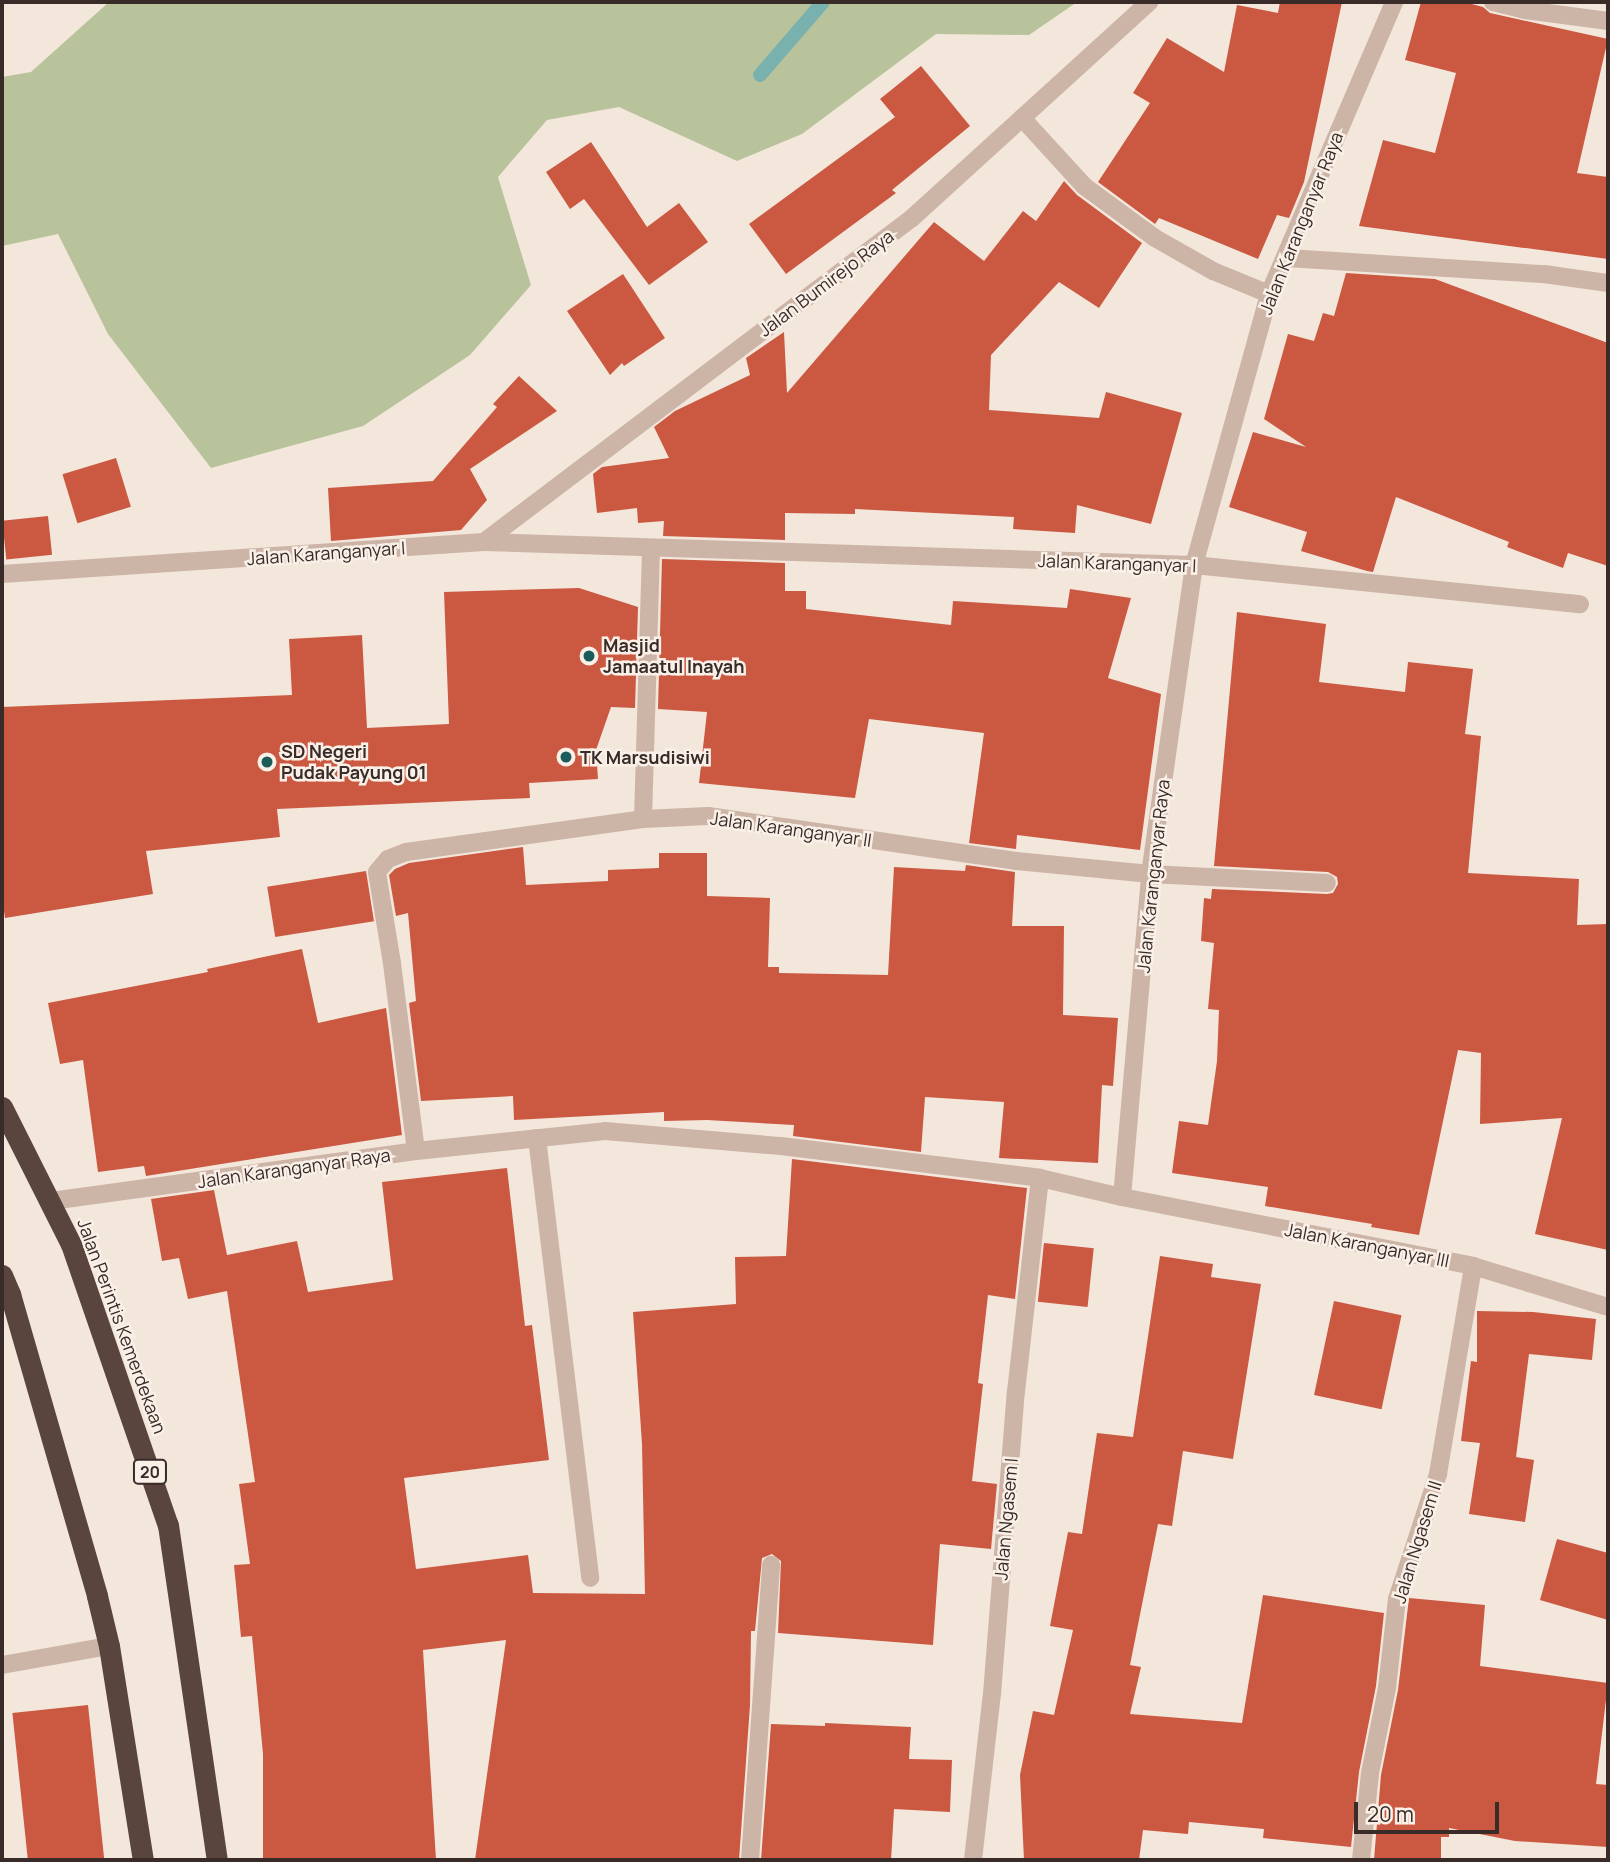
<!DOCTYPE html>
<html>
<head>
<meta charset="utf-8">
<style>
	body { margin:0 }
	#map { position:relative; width:1610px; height:1862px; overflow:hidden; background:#f3e6db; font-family:Manrope,sans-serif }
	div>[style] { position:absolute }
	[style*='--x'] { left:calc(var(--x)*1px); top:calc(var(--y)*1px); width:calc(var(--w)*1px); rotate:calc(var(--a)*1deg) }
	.green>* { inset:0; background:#b8c39b }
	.stream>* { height:14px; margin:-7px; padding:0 7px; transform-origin:7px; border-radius:7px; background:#79b1af }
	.building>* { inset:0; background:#cb5841; transform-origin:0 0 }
	.minor>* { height:18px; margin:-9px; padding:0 9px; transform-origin:9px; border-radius:9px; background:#ccb5a7 }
	.highway>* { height:21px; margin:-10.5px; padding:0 10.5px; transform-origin:10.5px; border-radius:10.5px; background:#59453e }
	.dots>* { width:19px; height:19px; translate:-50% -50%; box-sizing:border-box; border:4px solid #faf0e8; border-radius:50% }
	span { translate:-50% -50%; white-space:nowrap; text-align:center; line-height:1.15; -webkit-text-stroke:5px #faf0e8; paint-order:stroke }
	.shield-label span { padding:2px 5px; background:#faf0e8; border:2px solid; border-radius:5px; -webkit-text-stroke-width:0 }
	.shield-label { font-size:16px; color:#382b28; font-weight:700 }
	.street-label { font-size:18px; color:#382b28 }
	.poi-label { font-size:18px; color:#382b28; font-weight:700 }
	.left { translate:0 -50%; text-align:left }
	.frame { position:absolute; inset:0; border:4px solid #382b28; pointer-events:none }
	.scale { position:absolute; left:1354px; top:1802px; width:145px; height:32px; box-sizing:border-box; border:4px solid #382b28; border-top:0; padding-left:9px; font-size:21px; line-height:24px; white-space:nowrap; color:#382b28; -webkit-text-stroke:5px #faf0e8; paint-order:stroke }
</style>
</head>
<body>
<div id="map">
	<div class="green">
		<i style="clip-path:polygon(109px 2px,1077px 2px,1029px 35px,936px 34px,802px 134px,737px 161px,619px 107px,547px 120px,498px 177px,531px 285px,470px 355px,363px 426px,211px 468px,108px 334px,58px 234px,2px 246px,2px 77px,31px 72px)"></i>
	</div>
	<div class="stream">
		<i style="--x:760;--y:75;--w:96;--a:-49.2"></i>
	</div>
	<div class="building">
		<i style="clip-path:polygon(1280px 2px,1342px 2px,1304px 182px,1289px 218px,1277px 215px,1258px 259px,1159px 218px,1155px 224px,1098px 182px,1150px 103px,1133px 93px,1167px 38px,1224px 72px,1237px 5px,1278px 13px)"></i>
		<i style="clip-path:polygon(1421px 2px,1464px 2px,1483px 7px,1490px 13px,1608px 39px,1577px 173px,1608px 177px,1608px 259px,1359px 226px,1383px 140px,1435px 153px,1456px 73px,1405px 60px)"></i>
		<i style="clip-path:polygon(921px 66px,970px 126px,892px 190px,896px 193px,786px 274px,749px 224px,895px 117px,880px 99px)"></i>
		<i style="clip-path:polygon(591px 142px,647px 227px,679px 203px,708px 242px,649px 285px,584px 199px,570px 209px,546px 172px)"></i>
		<i style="clip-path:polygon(1064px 181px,1077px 195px,1142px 243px,1099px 308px,1059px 282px,991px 355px,989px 410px,1099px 418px,1106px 392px,1182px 413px,1151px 524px,1077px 505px,1075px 533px,1013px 529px,1014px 517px,855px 509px,855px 514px,785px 513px,785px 540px,663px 536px,664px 521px,638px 523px,637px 508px,597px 513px,593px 474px,602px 467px,669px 458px,654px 427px,675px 411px,750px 375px,746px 358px,784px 332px,787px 393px,934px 222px,984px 261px,1023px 211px,1036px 221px)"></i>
		<i style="clip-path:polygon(1346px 273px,1435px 279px,1608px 343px,1608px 566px,1568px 553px,1563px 568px,1507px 547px,1509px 542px,1396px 497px,1373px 572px,1367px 571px,1301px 551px,1307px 532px,1229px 507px,1253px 432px,1306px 447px,1264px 419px,1288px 334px,1314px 341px,1323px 313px,1334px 316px)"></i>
		<i style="clip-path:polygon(623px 274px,665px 338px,624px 366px,622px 363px,610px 375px,567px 311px)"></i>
		<i style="clip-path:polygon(519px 376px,557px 411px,470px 469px,487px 500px,461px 530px,331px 541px,328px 488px,433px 481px,497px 407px,493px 404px)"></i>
		<i style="left:116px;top:458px;width:51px;height:56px;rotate:73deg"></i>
		<i style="left:48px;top:516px;width:39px;height:46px;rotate:84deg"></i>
		<i style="clip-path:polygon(662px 559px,785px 563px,785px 591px,806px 591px,806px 609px,951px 625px,953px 601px,1067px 608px,1070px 589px,1131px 598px,1108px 678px,1161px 694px,1140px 850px,1017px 835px,1016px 849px,969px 843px,984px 733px,869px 719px,855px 798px,699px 783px,707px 712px,658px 709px)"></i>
		<i style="clip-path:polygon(579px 588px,638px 607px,635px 708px,611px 707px,596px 750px,598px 779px,529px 783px,530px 798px,277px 809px,280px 837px,146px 851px,153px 894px,5px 918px,2px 896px,2px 707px,292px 695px,289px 639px,362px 635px,367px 728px,449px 724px,444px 592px)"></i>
		<i style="clip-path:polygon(1237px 612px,1326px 624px,1319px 682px,1405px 692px,1408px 662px,1473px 669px,1465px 734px,1481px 736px,1468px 873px,1579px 879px,1577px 925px,1608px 924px,1608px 1250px,1535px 1234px,1562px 1118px,1480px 1124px,1481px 1053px,1458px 1050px,1419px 1235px,1371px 1227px,1372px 1224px,1265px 1206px,1268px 1187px,1172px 1173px,1179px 1121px,1208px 1125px,1217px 1061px,1219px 1010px,1208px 1009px,1214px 943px,1201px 941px,1204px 898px,1211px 899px,1212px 889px,1327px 894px,1333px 893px,1338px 884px,1337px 877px,1328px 872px,1214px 866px)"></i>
		<i style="clip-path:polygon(523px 847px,526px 885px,608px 881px,608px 870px,659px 868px,659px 853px,707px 853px,707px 896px,770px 898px,768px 967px,779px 967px,779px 973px,888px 975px,894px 867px,965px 871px,966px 865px,1015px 872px,1012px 926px,1064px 926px,1063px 1015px,1118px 1018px,1113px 1086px,1102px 1085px,1098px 1163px,999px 1158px,1004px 1102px,925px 1097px,921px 1152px,793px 1136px,794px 1125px,707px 1120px,664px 1121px,664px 1112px,514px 1120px,513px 1096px,421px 1101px,409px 1003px,416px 1001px,408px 913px,396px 916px,389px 875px,395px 869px,409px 863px)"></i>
		<i style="left:366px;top:871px;width:51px;height:100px;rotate:81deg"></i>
		<i style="clip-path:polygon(302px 949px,318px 1023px,386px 1008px,402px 1135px,146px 1176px,144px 1166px,98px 1172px,83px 1060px,60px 1064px,48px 1003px,208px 972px,207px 969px)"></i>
		<i style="clip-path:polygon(792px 1159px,1027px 1188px,1015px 1299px,988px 1295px,978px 1383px,983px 1384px,972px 1481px,997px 1484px,991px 1549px,940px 1544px,933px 1645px,778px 1633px,781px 1561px,772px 1554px,762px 1558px,755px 1631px,751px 1631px,750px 1705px,739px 1860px,475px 1860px,506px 1640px,423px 1650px,436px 1860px,263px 1860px,263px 1754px,252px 1636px,241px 1637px,234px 1565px,250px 1564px,239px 1484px,255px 1482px,227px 1291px,188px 1299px,179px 1258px,162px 1261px,151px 1199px,214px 1190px,227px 1255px,297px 1241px,308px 1292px,393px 1280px,382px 1182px,507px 1168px,525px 1326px,532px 1325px,549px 1460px,404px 1478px,416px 1569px,528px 1555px,533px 1593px,645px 1594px,642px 1444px,633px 1312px,736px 1304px,735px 1257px,786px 1256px)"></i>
		<i style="left:1044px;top:1243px;width:50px;height:59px;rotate:6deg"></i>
		<i style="clip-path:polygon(1160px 1256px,1213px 1264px,1211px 1277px,1261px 1284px,1233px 1459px,1183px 1451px,1172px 1526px,1158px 1524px,1130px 1665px,1141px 1667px,1130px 1714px,1242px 1723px,1263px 1595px,1384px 1613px,1376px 1686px,1359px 1772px,1351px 1847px,1263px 1838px,1264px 1829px,1189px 1822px,1188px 1834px,1143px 1830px,1139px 1860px,1024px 1860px,1020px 1775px,1033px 1711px,1054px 1715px,1073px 1630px,1050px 1626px,1068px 1532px,1082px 1534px,1097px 1433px,1133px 1437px)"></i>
		<i style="left:1334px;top:1301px;width:69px;height:96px;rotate:12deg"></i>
		<i style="clip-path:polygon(1477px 1311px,1533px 1312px,1596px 1319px,1592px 1360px,1529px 1354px,1516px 1457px,1534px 1460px,1525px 1522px,1469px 1514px,1480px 1443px,1461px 1441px,1471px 1361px,1477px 1362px)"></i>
		<i style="clip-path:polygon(1557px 1539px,1608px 1553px,1608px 1620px,1540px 1600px)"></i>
		<i style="clip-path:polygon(1409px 1598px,1485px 1605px,1480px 1666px,1608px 1683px,1596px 1784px,1608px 1785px,1608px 1847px,1515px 1841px,1449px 1828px,1449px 1837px,1441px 1837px,1441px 1860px,1374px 1860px,1381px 1775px,1398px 1690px)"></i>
		<i style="left:88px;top:1705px;width:156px;height:76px;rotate:84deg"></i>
		<i style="clip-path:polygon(825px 1723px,911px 1727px,909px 1759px,952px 1760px,950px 1812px,894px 1809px,891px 1860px,761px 1860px,771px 1724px,825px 1726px)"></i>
	</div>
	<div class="minor">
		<i style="--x:1493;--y:2;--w:33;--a:14"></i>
		<i style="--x:1525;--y:10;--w:84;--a:7.5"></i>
		<i style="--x:1022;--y:118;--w:92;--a:47.6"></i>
		<i style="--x:1084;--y:186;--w:88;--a:36.2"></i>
		<i style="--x:1155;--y:238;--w:67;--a:29.6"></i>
		<i style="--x:1213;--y:271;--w:61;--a:22.3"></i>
		<i style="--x:1287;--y:258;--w:257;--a:3.6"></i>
		<i style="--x:1544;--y:274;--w:65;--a:8"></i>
		<i style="--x:484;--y:542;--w:537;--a:-37.13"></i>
		<i style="--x:912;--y:218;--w:321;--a:-42.3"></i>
		<i style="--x:2;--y:574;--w:483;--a:-3.8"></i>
		<i style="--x:484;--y:542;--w:710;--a:1.86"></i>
		<i style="--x:1194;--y:565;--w:388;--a:5.8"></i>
		<i style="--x:643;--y:819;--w:271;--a:-88.3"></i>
		<i style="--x:537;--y:1138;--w:443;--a:83.1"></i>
		<i style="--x:416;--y:1151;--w:190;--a:-97.3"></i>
		<i style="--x:392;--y:963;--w:92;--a:-99.4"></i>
		<i style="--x:377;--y:872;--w:17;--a:-50"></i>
		<i style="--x:388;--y:859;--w:19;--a:-21"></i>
		<i style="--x:406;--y:852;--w:239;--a:-7.9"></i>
		<i style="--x:643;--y:819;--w:65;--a:-2.6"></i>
		<i style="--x:708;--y:816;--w:311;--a:8.3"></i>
		<i style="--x:1016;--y:861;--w:135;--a:5.5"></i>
		<i style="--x:1150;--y:874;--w:177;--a:2.9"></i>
		<i style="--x:1122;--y:1197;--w:358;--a:11.1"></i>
		<i style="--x:1473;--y:1266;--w:141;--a:16.9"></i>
		<i style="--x:51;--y:1201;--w:368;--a:-7.8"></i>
		<i style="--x:416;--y:1151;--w:190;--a:-6"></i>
		<i style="--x:605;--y:1131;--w:177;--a:4.9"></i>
		<i style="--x:781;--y:1146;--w:261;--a:7"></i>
		<i style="--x:1040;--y:1178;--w:84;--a:13"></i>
		<i style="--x:1122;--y:1197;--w:324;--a:-85"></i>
		<i style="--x:1150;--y:874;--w:312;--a:-81.9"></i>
		<i style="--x:1194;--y:565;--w:281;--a:-74.5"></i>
		<i style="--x:1269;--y:294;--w:318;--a:-66.8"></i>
		<i style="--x:2;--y:1665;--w:109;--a:-10.1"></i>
		<i style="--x:750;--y:1860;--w:296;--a:-85.9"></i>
		<i style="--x:973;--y:1860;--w:167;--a:-83.5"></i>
		<i style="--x:992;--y:1694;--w:303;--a:-85.5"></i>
		<i style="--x:1016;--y:1392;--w:215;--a:-83.6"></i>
		<i style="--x:1361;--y:1860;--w:87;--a:-84.1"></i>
		<i style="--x:1370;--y:1773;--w:87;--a:-78.7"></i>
		<i style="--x:1387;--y:1688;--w:90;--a:-83.6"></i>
		<i style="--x:1397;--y:1599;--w:132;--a:-71.8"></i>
		<i style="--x:1438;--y:1474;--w:211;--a:-80.4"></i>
	</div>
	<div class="highway">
		<i style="--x:2;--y:1107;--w:153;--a:63.3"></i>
		<i style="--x:71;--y:1244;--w:297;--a:71"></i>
		<i style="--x:168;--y:1525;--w:339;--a:81.7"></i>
		<i style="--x:2;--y:1275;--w:21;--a:67"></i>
		<i style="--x:10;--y:1294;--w:314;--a:73.9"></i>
		<i style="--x:97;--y:1596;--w:51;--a:76.5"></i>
		<i style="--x:109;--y:1646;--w:217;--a:81"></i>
	</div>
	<div class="dots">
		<i style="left:589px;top:656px;background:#1b5b5a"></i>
		<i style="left:566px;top:757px;background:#1b5b5a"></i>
		<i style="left:267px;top:762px;background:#1b5b5a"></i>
	</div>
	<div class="shield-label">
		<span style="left:150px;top:1472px">20</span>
	</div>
	<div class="street-label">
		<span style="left:1301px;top:223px;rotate:-68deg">Jalan Karanganyar Raya</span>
		<span style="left:826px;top:283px;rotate:-37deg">Jalan Bumirejo Raya</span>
		<span style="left:326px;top:553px;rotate:-4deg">Jalan Karanganyar I</span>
		<span style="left:1117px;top:563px;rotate:2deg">Jalan Karanganyar I</span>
		<span style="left:791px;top:829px;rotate:8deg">Jalan Karanganyar II</span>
		<span style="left:1153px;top:876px;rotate:-84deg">Jalan Karanganyar Raya</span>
		<span style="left:294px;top:1168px;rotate:-8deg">Jalan Karanganyar Raya</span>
		<span style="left:1367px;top:1245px;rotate:11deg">Jalan Karanganyar III</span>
		<span style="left:122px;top:1326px;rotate:70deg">Jalan Perintis Kemerdekaan</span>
		<span style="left:1006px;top:1519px;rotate:-85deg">Jalan Ngasem I</span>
		<span style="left:1417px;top:1542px;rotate:-73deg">Jalan Ngasem II</span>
	</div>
	<div class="poi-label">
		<span class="left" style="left:603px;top:656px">Masjid<br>Jamaatul Inayah</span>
		<span class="left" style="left:281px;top:762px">SD Negeri<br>Pudak Payung 01</span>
		<span class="left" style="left:580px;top:757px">TK Marsudisiwi</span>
	</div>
	<div class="frame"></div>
	<div class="scale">20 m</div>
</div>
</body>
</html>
